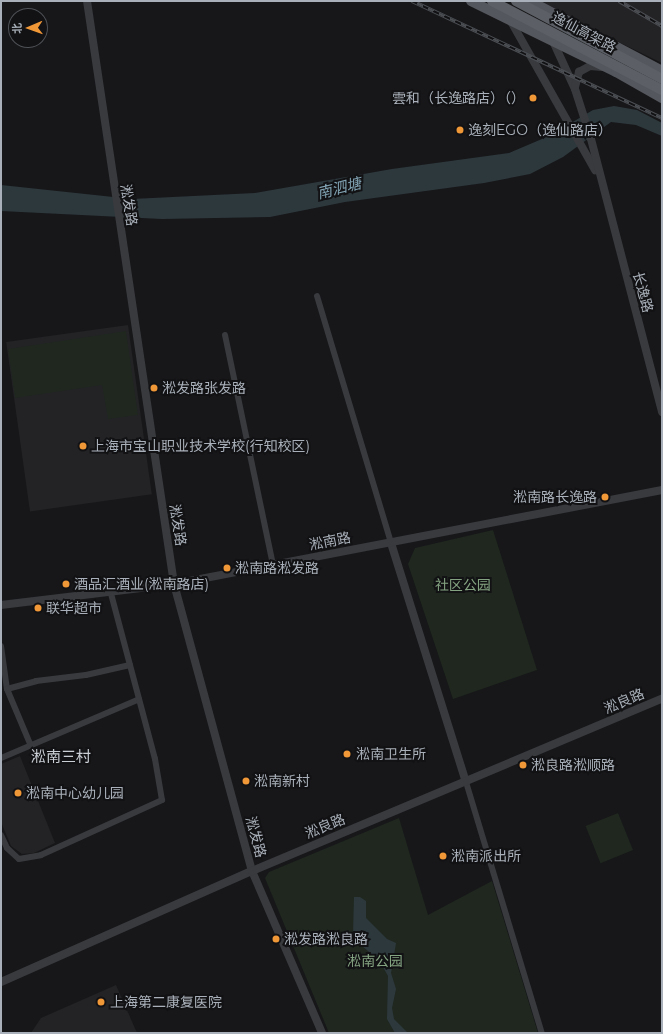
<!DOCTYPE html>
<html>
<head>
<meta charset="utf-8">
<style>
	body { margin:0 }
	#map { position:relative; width:663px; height:1034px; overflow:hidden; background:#171719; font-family:Montserrat,"Noto Sans SC",sans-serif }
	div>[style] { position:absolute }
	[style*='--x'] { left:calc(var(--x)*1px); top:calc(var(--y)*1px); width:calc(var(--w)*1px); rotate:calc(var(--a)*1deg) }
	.built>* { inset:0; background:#232326; transform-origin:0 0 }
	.green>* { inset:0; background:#1f271f; transform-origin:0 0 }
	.water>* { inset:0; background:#2d383d }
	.minor>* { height:6px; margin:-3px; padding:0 3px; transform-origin:3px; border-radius:3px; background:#383a3e }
	.tertiary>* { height:8px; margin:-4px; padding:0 4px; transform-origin:4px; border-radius:4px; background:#383a3e }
	.primary>* { height:10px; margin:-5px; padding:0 5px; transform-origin:5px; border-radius:5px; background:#54575d }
	.rail>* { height:3.5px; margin-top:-1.75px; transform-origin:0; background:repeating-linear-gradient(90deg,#121214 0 6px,#4b4e53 0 12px); box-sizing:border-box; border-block:1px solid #4b4e53 }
	.trunk-bridge>* { height:10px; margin:-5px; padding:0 5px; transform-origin:5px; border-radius:5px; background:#5c6066 }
	.dots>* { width:11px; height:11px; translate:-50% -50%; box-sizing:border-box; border:2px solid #121214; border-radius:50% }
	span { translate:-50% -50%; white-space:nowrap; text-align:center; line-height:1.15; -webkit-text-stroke:4px #121214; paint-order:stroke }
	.street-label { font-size:14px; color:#a9b0b9 }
	.poi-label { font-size:14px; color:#a9b0b9 }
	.right { translate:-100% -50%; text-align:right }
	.left { translate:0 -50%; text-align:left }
	.park-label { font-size:14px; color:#84a381 }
	.water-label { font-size:15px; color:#81a3b3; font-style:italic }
	.neighbourhood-label { font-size:15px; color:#cacfd5 }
	.frame { position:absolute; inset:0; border:2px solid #a9b0b9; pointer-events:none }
	.north { position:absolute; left:8px; top:8px; width:40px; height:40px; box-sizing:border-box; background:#121214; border:1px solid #4e5156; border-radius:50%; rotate:268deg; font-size:11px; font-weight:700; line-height:16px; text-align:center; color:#a9b0b9 }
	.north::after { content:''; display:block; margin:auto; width:14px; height:18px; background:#f09738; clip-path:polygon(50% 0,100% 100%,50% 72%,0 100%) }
</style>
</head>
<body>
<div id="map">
	<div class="built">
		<i style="clip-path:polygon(534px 1px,662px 1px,662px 63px)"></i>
		<i style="left:128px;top:325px;width:171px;height:123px;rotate:82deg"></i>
		<i style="clip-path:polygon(20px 756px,55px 843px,34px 853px,22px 854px,11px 846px,1px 822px,1px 764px)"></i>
		<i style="clip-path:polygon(116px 985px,137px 1033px,31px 1033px,41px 1018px)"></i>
	</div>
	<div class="green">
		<i style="clip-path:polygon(126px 331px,138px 415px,108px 419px,102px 385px,15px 398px,8px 349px)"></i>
		<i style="clip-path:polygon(493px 530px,537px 670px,453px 699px,408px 564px,415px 548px)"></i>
		<i style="left:618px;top:813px;width:40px;height:35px;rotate:68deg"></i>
		<i style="clip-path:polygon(399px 818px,428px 915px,492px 881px,538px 1033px,329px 1033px,265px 878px,269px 872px)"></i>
	</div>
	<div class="water">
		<i style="clip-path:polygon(614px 106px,637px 110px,662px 123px,662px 136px,636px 125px,611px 122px,563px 157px,530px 174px,484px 183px,345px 202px,270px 217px,162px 219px,1px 211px,1px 185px,132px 199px,255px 193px,392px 169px,509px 153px,549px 136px,593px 110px)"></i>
		<i style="clip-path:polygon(354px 897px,360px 897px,366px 901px,366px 918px,387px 939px,396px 943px,391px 973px,396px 989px,392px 1008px,394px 1019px,408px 1033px,395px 1033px,387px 1019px,388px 976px,379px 960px,357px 942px,353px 935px)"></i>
	</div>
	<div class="minor">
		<i style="--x:317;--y:296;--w:258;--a:73.3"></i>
		<i style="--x:225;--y:335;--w:235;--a:78.2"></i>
		<i style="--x:1;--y:646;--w:43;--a:82.1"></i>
		<i style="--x:7;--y:689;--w:30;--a:-15"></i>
		<i style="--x:36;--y:681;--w:50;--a:-6.8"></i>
		<i style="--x:86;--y:675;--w:45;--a:-12.8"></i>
		<i style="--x:7;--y:689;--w:62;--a:67.2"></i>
		<i style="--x:1;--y:758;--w:150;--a:-23.1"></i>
		<i style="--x:466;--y:782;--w:262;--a:73.2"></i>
		<i style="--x:1;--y:835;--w:14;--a:65"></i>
		<i style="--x:7;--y:848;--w:16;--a:43"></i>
		<i style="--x:19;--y:859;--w:22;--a:-10"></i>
		<i style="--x:41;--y:855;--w:133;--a:-24.4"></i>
		<i style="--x:162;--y:800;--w:42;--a:-99.7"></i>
		<i style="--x:155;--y:759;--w:175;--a:-104.9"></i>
	</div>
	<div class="tertiary">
		<i style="--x:87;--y:1;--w:589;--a:81.51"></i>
		<i style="--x:174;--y:584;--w:297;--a:74.8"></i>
		<i style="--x:252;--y:871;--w:176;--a:66.6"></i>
		<i style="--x:509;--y:18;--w:175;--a:60.5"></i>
		<i style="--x:552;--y:39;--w:55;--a:65.3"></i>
		<i style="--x:575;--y:89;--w:52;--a:72.3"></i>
		<i style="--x:591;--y:139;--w:282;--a:75.4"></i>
		<i style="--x:575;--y:87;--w:16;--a:-75"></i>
		<i style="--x:579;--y:72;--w:13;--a:-29"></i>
		<i style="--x:590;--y:66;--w:12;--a:5"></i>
		<i style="--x:391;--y:543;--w:250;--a:72.6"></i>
		<i style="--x:1;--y:605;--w:174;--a:-6.9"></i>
		<i style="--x:174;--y:584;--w:497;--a:-10.9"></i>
		<i style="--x:1;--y:982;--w:274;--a:-23.9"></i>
		<i style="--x:252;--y:871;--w:445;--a:-22.8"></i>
	</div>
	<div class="primary">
		<i style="--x:471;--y:1;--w:161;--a:26.1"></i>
		<i style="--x:616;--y:72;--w:53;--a:29.5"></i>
		<i style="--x:530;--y:1;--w:149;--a:27.9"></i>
	</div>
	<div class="rail">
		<i style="--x:412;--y:1;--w:276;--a:25.1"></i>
		<i style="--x:619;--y:1;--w:50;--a:30.2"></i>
	</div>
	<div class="trunk-bridge">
		<i style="--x:492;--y:1;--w:192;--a:27.6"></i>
		<i style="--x:516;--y:1;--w:166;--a:28.1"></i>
	</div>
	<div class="dots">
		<i style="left:533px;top:98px;background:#f09738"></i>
		<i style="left:460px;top:130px;background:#f09738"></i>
		<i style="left:154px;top:388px;background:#f09738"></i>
		<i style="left:83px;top:446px;background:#f09738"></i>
		<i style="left:605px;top:497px;background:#f09738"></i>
		<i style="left:227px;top:568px;background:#f09738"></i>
		<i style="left:66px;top:584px;background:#f09738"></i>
		<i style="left:38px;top:608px;background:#f09738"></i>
		<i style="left:347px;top:754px;background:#f09738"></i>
		<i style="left:523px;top:765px;background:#f09738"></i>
		<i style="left:246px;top:781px;background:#f09738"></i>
		<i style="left:18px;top:793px;background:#f09738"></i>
		<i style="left:443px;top:856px;background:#f09738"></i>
		<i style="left:276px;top:939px;background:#f09738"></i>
		<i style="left:101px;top:1002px;background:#f09738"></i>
	</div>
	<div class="street-label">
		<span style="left:584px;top:32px;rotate:28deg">逸仙高架路</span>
		<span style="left:129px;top:205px;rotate:81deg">淞发路</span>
		<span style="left:643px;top:292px;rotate:75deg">长逸路</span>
		<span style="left:178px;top:525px;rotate:81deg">淞发路</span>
		<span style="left:330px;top:541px;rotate:-11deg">淞南路</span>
		<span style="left:624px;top:701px;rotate:-23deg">淞良路</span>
		<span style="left:325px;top:826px;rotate:-22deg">淞良路</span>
		<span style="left:256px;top:837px;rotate:75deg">淞发路</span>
	</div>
	<div class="poi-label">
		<span class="right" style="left:525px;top:98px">雲和（长逸路店）（）</span>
		<span class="left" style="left:468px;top:130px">逸刻EGO（逸仙路店）</span>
		<span class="left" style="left:162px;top:388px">淞发路张发路</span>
		<span class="left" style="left:91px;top:446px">上海市宝山职业技术学校(行知校区)</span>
		<span class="right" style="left:597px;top:497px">淞南路长逸路</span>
		<span class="left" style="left:235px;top:568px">淞南路淞发路</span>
		<span class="left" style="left:74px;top:584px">酒品汇酒业(淞南路店)</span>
		<span class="left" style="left:46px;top:608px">联华超市</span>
		<span class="left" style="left:356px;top:754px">淞南卫生所</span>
		<span class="left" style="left:531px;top:765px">淞良路淞顺路</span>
		<span class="left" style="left:254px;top:781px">淞南新村</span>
		<span class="left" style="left:26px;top:793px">淞南中心幼儿园</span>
		<span class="left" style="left:451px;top:856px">淞南派出所</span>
		<span class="left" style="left:284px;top:939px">淞发路淞良路</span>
		<span class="left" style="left:110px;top:1002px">上海第二康复医院</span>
	</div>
	<div class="park-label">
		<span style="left:463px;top:585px">社区公园</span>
		<span style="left:375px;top:961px">淞南公园</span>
	</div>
	<div class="water-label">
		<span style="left:339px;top:188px;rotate:-14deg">南泗塘</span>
	</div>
	<div class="neighbourhood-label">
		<span style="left:61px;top:757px">淞南三村</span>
	</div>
	<div class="frame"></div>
	<div class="north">北</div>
</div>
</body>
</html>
